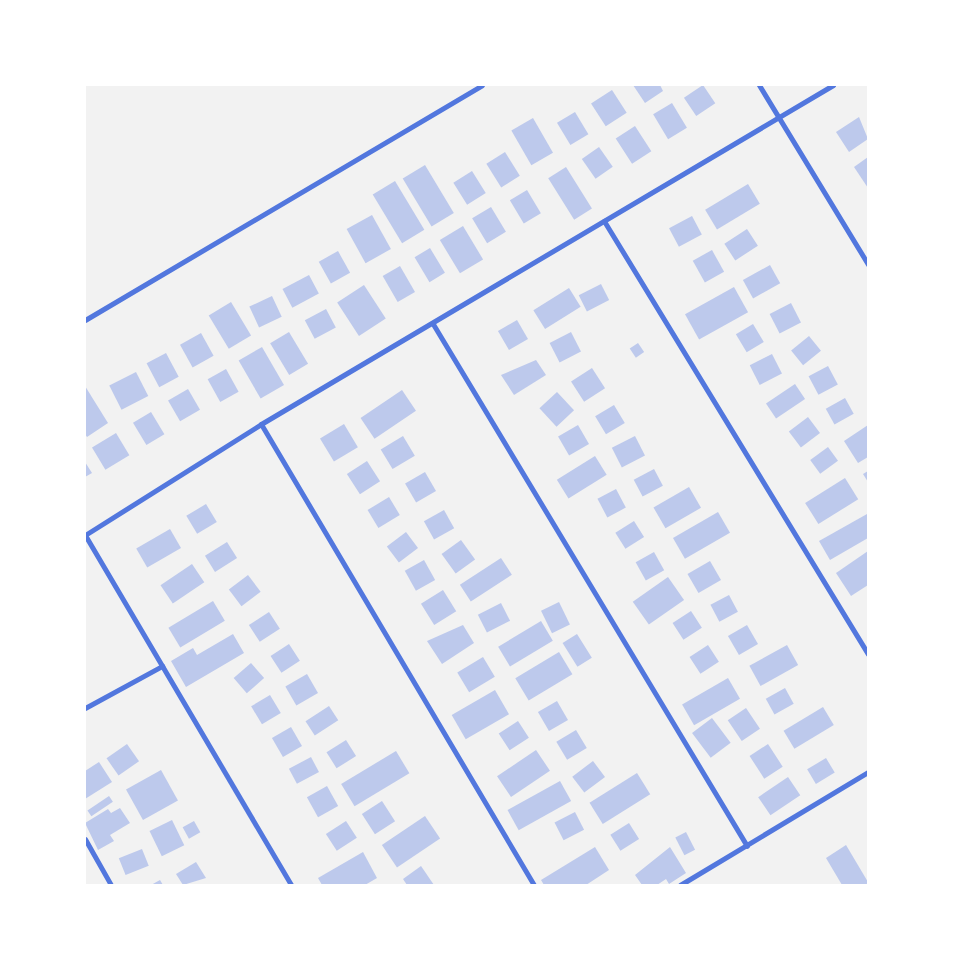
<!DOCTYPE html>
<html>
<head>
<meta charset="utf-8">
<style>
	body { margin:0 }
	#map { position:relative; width:953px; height:970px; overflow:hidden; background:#f2f2f2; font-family:"Noto Serif",serif }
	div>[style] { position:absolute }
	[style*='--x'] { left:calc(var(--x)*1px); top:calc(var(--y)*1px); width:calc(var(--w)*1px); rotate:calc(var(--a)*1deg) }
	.building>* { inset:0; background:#bdc9ec; transform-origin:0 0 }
	.minor>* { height:5px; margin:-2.5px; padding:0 2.5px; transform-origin:2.5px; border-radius:2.5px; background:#5277de }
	span { translate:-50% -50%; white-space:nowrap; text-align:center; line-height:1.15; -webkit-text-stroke:5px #fff; paint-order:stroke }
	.frame { position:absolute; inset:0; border:86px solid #fff; pointer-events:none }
</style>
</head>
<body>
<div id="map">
	<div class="building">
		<i style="clip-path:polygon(633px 85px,660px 85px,663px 91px,645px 103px)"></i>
		<i style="left:703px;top:85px;width:22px;height:23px;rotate:56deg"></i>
		<i style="left:612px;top:90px;width:27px;height:25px;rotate:57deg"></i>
		<i style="left:672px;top:103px;width:29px;height:22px;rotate:59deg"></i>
		<i style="left:575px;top:112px;width:26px;height:21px;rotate:59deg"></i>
		<i style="clip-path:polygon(859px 117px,868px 139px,849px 152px,836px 132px)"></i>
		<i style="left:533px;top:118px;width:40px;height:25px;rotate:60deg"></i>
		<i style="left:635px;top:126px;width:30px;height:23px;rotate:57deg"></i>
		<i style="left:599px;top:147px;width:24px;height:21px;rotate:55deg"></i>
		<i style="left:505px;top:152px;width:28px;height:22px;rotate:58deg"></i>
		<i style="clip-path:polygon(868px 157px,868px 188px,854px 167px)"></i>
		<i style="left:425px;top:165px;width:56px;height:26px;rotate:59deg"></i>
		<i style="left:566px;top:167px;width:49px;height:21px;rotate:58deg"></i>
		<i style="left:472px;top:171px;width:26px;height:22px;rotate:58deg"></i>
		<i style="left:395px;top:181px;width:57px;height:26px;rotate:59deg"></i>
		<i style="left:748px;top:184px;width:23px;height:50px;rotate:59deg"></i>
		<i style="left:527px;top:190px;width:27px;height:20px;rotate:59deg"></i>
		<i style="left:491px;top:207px;width:29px;height:22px;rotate:59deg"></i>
		<i style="left:372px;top:215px;width:39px;height:29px;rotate:61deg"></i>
		<i style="left:692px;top:216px;width:21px;height:26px;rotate:62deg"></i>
		<i style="left:463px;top:226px;width:39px;height:27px;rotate:59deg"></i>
		<i style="left:747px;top:229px;width:20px;height:27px;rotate:57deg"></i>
		<i style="left:430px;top:248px;width:29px;height:18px;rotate:59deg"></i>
		<i style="left:712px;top:250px;width:25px;height:22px;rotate:61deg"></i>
		<i style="left:338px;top:251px;width:25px;height:22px;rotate:61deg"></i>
		<i style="left:770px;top:265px;width:21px;height:31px;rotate:61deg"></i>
		<i style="left:400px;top:266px;width:30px;height:20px;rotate:60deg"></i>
		<i style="left:309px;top:275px;width:21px;height:30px;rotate:62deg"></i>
		<i style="left:601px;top:284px;width:18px;height:25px;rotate:63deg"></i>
		<i style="left:364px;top:285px;width:40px;height:32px;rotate:57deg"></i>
		<i style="left:734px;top:287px;width:29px;height:56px;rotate:61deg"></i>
		<i style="left:569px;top:288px;width:22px;height:42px;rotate:58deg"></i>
		<i style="left:272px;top:296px;width:23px;height:25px;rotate:65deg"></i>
		<i style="left:231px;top:302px;width:39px;height:26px;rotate:59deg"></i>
		<i style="left:791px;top:303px;width:22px;height:24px;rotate:63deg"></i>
		<i style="left:326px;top:309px;width:21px;height:24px;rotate:62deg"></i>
		<i style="left:517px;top:320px;width:22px;height:22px;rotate:60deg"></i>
		<i style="left:753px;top:324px;width:21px;height:20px;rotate:59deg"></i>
		<i style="left:289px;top:332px;width:37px;height:22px;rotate:59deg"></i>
		<i style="left:571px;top:332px;width:22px;height:24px;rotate:63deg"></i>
		<i style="left:201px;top:333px;width:26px;height:24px;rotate:61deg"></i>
		<i style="left:809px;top:336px;width:19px;height:23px;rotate:51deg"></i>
		<i style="left:638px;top:343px;width:11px;height:10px;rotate:56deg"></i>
		<i style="left:262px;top:347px;width:44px;height:27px;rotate:60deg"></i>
		<i style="left:166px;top:353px;width:27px;height:22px;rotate:62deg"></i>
		<i style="left:772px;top:354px;width:22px;height:25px;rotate:63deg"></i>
		<i style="clip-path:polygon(536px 360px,546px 375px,514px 395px,501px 375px)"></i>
		<i style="left:828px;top:366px;width:21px;height:22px;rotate:62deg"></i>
		<i style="left:592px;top:368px;width:24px;height:25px;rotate:57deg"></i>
		<i style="left:226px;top:369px;width:26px;height:21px;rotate:61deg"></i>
		<i style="left:136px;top:372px;width:27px;height:30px;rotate:63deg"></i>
		<i style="left:795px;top:384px;width:18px;height:35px;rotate:56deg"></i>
		<i style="clip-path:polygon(85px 386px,108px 423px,87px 437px,85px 434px)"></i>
		<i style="left:188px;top:389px;width:24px;height:23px;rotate:60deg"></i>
		<i style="left:402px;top:390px;width:25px;height:50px;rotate:56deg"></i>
		<i style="left:557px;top:392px;width:25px;height:24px;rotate:47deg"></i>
		<i style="left:845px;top:398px;width:18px;height:22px;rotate:61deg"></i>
		<i style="left:614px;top:405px;width:21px;height:22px;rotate:59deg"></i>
		<i style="left:151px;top:412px;width:26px;height:21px;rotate:59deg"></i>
		<i style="left:808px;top:417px;width:20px;height:24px;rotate:53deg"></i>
		<i style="left:344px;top:424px;width:27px;height:28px;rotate:59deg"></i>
		<i style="left:578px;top:425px;width:22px;height:23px;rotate:60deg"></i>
		<i style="clip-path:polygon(868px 425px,868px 457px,858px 463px,844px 441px)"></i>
		<i style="left:116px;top:433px;width:26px;height:28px;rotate:59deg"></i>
		<i style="left:403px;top:436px;width:23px;height:26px;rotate:59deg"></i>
		<i style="left:635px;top:436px;width:22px;height:26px;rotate:63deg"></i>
		<i style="left:828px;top:447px;width:17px;height:22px;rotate:54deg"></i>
		<i style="left:595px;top:456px;width:22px;height:45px;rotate:58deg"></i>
		<i style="left:367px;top:461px;width:24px;height:24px;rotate:57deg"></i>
		<i style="clip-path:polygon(85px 462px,92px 473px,85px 477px)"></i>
		<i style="left:654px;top:469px;width:19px;height:23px;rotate:62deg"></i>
		<i style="clip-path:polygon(868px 471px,868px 482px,863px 474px)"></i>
		<i style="left:425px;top:472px;width:22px;height:23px;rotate:60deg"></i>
		<i style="left:845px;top:478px;width:25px;height:47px;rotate:58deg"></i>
		<i style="left:689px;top:487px;width:24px;height:41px;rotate:60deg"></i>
		<i style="left:616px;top:489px;width:21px;height:21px;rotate:62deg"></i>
		<i style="left:389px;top:497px;width:21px;height:25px;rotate:59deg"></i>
		<i style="left:206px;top:504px;width:21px;height:23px;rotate:59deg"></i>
		<i style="left:444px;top:510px;width:21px;height:23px;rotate:61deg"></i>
		<i style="left:718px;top:512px;width:24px;height:52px;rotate:60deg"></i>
		<i style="clip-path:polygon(867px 514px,868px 538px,830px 560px,819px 541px)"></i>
		<i style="left:634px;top:521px;width:19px;height:22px;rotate:58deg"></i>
		<i style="left:170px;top:529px;width:22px;height:39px;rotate:60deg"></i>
		<i style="left:406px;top:532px;width:20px;height:24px;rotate:53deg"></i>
		<i style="left:461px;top:540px;width:24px;height:24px;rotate:54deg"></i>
		<i style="left:227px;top:542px;width:19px;height:26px;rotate:58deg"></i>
		<i style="clip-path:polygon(868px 551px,868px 585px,851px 596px,836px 573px)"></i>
		<i style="left:654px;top:552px;width:21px;height:21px;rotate:61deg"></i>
		<i style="left:501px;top:558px;width:20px;height:49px;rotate:57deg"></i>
		<i style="left:424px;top:560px;width:23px;height:22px;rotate:61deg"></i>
		<i style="left:710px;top:561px;width:22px;height:26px;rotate:60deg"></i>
		<i style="left:192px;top:564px;width:22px;height:38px;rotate:56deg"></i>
		<i style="left:248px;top:575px;width:21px;height:24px;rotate:53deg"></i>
		<i style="left:668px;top:577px;width:28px;height:43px;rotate:55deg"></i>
		<i style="left:443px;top:590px;width:25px;height:26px;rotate:58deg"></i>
		<i style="left:729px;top:595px;width:19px;height:21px;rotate:62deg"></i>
		<i style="left:213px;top:601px;width:23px;height:52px;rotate:59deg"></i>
		<i style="left:559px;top:602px;width:25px;height:20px;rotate:64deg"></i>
		<i style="left:501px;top:603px;width:20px;height:26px;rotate:63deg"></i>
		<i style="left:691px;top:611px;width:20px;height:22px;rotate:57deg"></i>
		<i style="left:269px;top:612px;width:20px;height:24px;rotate:57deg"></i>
		<i style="left:541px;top:621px;width:23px;height:50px;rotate:59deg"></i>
		<i style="clip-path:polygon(463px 625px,474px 643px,442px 664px,427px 641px)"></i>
		<i style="left:747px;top:625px;width:22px;height:22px;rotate:60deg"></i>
		<i style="clip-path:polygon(233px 634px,244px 653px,186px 687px,171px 661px,193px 648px,197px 655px)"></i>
		<i style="left:577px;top:634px;width:28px;height:17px;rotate:58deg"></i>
		<i style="left:289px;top:644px;width:20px;height:22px;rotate:57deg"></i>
		<i style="left:708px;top:645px;width:20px;height:22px;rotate:57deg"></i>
		<i style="left:787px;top:645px;width:23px;height:43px;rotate:61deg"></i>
		<i style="left:559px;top:652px;width:26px;height:51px;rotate:59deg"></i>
		<i style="left:483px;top:657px;width:23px;height:30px;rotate:59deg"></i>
		<i style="left:251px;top:663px;width:20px;height:23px;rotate:49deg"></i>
		<i style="left:307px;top:674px;width:22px;height:25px;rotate:60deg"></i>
		<i style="left:728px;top:678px;width:24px;height:53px;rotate:60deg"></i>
		<i style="left:785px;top:688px;width:18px;height:22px;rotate:61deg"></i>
		<i style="left:495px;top:690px;width:28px;height:50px;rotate:60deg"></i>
		<i style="left:270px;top:695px;width:21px;height:22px;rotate:59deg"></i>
		<i style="left:557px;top:701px;width:22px;height:22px;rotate:60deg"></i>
		<i style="left:329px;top:706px;width:17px;height:28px;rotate:57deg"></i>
		<i style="left:823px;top:707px;width:21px;height:46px;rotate:59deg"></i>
		<i style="left:746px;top:708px;width:25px;height:22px;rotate:56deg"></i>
		<i style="left:712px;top:718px;width:31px;height:25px;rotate:53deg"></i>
		<i style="left:518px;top:721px;width:20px;height:23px;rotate:57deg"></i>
		<i style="left:291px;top:727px;width:22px;height:22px;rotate:60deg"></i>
		<i style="left:576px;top:730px;width:21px;height:23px;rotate:59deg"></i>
		<i style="left:346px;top:740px;width:19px;height:23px;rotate:58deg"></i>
		<i style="left:127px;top:744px;width:21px;height:25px;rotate:55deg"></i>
		<i style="left:768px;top:744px;width:27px;height:22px;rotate:57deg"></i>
		<i style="left:536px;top:750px;width:25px;height:47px;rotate:56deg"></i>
		<i style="left:396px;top:751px;width:26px;height:64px;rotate:59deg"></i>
		<i style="left:311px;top:757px;width:17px;height:25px;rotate:62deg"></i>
		<i style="left:826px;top:758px;width:17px;height:22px;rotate:59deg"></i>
		<i style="left:593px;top:761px;width:20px;height:26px;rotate:53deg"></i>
		<i style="clip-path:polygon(99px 762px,112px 782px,85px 799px,85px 771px)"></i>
		<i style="left:161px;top:770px;width:35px;height:40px;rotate:61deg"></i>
		<i style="left:637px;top:773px;width:25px;height:56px;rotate:58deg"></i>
		<i style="left:788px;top:777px;width:22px;height:36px;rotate:56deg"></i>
		<i style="left:560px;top:781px;width:23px;height:60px;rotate:61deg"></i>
		<i style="left:327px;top:786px;width:23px;height:23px;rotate:61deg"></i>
		<i style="left:109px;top:796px;width:7px;height:26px;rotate:56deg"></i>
		<i style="left:382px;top:801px;width:24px;height:24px;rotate:57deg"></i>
		<i style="clip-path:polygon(120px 808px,130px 823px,110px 835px,114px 841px,98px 850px,85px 823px,108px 809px,111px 813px)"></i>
		<i style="left:575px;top:812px;width:20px;height:23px;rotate:63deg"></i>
		<i style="left:425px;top:816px;width:27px;height:52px;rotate:56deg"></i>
		<i style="left:172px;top:820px;width:28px;height:25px;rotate:64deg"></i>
		<i style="left:194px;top:821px;width:13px;height:13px;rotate:61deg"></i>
		<i style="left:346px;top:821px;width:20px;height:24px;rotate:57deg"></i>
		<i style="left:629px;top:823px;width:19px;height:22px;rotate:58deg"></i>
		<i style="left:686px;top:832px;width:20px;height:12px;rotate:63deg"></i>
		<i style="clip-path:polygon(846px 845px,868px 882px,866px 885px,842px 885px,826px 858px)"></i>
		<i style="clip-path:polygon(595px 847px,609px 870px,586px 885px,544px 885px,541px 880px)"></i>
		<i style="clip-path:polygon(670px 847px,686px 873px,669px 884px,666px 879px,657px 885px,642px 885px,635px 875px)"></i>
		<i style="left:142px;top:849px;width:18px;height:25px;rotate:68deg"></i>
		<i style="clip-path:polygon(363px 852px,377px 878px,365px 885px,322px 885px,318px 878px)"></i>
		<i style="clip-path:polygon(196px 862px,206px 878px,183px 885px,176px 874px)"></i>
		<i style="clip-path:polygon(421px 866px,434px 885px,407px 885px,403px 879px)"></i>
		<i style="clip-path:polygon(160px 880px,163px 885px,151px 885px)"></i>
	</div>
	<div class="minor">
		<i style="--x:759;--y:85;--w:210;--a:58.7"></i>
		<i style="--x:604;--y:221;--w:507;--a:58.63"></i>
		<i style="--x:85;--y:320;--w:461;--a:-30.6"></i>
		<i style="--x:433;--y:324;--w:609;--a:58.97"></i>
		<i style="--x:261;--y:424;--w:536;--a:59.37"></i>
		<i style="--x:85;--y:535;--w:208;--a:-32.2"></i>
		<i style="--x:261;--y:424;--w:665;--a:-30.65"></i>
		<i style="--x:85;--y:535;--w:406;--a:59.5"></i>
		<i style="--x:85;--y:708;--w:88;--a:-28.6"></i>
		<i style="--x:85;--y:839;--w:53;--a:60.5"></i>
		<i style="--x:680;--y:885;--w:219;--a:-31"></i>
	</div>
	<div class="frame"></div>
</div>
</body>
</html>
